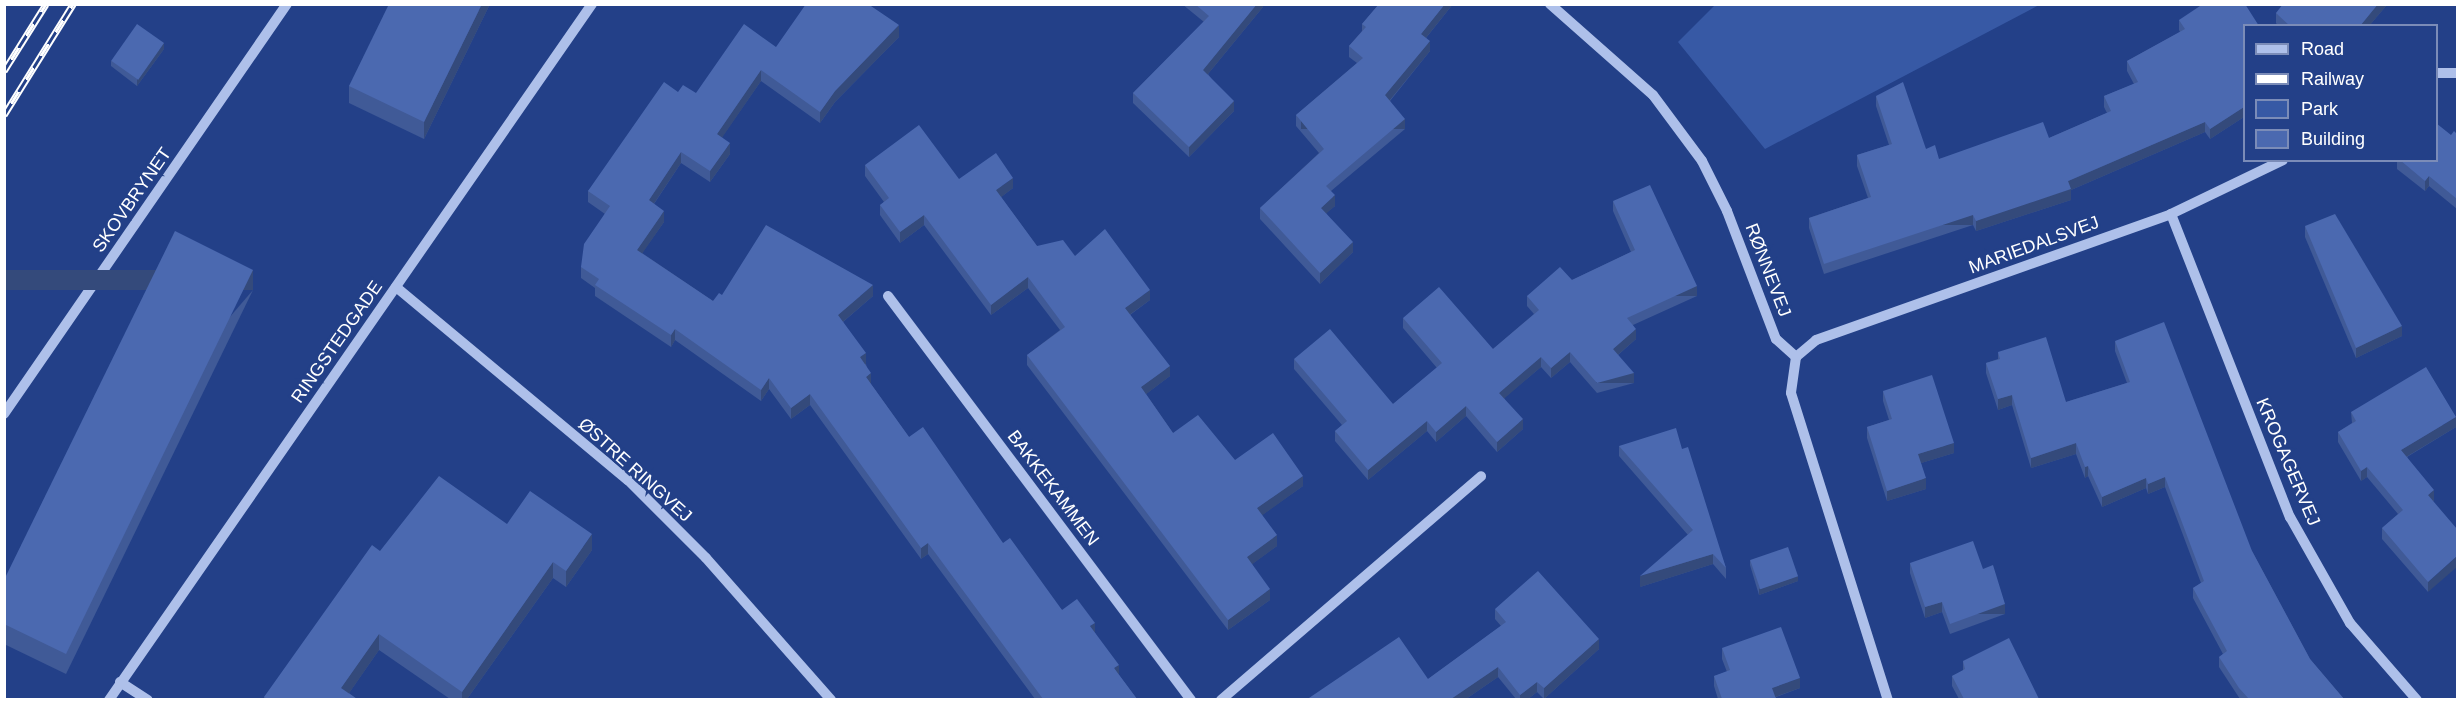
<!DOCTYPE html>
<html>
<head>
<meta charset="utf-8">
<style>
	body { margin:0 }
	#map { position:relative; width:2462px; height:704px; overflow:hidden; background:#234088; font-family:Helvetica,sans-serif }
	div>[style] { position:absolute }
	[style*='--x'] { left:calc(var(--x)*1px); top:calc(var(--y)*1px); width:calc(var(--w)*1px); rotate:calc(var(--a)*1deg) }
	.green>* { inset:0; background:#3759a5 }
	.minor>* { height:10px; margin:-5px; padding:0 5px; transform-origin:5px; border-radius:5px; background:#aec0ea }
	.rail>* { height:7px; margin-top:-3.5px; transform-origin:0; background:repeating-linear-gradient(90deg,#234088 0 14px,#fff 0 28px); box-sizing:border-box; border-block:2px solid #fff }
	.wall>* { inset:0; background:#405a97 }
	.shaded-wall>* { inset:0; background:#344a7b; transform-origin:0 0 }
	.building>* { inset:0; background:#4b69b0; transform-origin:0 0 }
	span { translate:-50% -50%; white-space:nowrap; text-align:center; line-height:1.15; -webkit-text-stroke:5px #234088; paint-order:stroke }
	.street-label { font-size:18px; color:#fff }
	.frame { position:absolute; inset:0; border:6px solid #fff; pointer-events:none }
	.legend { position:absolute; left:2243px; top:24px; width:195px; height:138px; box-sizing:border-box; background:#234088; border:2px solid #7b8cb8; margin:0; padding:8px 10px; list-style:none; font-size:18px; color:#fff }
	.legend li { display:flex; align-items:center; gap:12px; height:30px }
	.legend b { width:30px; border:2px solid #7b8cb8 }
</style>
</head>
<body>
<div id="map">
	<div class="green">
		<i style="clip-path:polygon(1715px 5px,1715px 4px,2039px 5px,1765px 149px,1678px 42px)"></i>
	</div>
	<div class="minor">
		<i style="--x:1550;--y:4;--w:137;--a:41.5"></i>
		<i style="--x:1653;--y:95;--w:82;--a:53.4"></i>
		<i style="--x:1702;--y:161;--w:56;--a:63.4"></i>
		<i style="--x:1727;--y:211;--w:137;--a:69.1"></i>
		<i style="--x:1776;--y:339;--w:27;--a:42"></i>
		<i style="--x:1796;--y:357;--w:36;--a:98"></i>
		<i style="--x:1791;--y:393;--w:322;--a:72.5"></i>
		<i style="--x:2436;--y:73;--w:22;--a:0"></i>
		<i style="--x:2171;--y:214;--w:326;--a:68.6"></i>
		<i style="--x:2290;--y:517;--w:122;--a:60.5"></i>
		<i style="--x:2350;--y:623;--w:102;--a:49"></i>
		<i style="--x:396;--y:287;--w:302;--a:39.8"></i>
		<i style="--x:628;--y:480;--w:110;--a:45"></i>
		<i style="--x:706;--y:558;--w:189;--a:48.6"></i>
		<i style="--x:888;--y:296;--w:505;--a:53.13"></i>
		<i style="--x:1796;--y:357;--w:26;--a:-40"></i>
		<i style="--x:1816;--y:340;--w:377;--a:-19.5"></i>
		<i style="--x:2171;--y:214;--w:124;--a:-25.7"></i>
		<i style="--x:4;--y:414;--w:498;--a:-55.4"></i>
		<i style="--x:120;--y:682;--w:33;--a:33"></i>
		<i style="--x:109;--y:700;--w:847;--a:-55.24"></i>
		<i style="--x:1221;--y:700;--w:343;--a:-40.7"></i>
	</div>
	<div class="rail">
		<i style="--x:4;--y:71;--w:79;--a:-57.9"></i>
		<i style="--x:4;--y:115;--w:131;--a:-58.1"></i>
	</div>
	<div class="wall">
		<i style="clip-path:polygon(490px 4px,424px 139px,349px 103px,349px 86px)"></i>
		<i style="clip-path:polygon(1182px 4px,1263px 4px,1263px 7px,1208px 74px,1234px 111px,1189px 157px,1133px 103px,1133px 93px,1204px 22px)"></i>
		<i style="clip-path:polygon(1379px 4px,1453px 4px,1426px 38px,1430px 51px,1390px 101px,1405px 129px,1331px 191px,1335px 206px,1326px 213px,1353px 252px,1320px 284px,1260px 219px,1260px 208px,1319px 153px,1296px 126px,1296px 115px,1357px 63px,1349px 57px,1349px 46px,1362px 31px,1362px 24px)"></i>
		<i style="clip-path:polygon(2386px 4px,2386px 6px,2369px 26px,2278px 26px,2276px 23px,2276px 13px)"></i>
		<i style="clip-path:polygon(2179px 20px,2244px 26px,2244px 117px,2210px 139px,2205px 132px,2071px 190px,2071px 200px,1976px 231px,1973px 225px,1824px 274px,1809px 228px,1809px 218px,1868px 198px,1857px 166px,1857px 155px,1889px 145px,1876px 106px,1876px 96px,1926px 149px,1939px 159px,2049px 138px,2107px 113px,2104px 107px,2104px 96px,2134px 84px,2127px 71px,2127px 61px,2180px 32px,2179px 30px)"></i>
		<i style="clip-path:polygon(899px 37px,835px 102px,820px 123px,761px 81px,722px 137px,730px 154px,710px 182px,681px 163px,654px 204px,664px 222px,642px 253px,713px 301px,722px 295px,873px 296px,843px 322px,866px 364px,871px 384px,909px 437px,1062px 610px,1095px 633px,1119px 675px,1137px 699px,1035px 699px,928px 554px,921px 559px,810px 405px,791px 419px,769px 389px,761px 401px,675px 340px,671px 347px,595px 296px,595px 288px,581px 278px,581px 267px,605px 214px,588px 202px,588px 191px,678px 92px,696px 93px,776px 47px)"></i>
		<i style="clip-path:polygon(164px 49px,137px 86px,111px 66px,111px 61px)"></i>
		<i style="clip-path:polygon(2457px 134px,2457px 209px,2429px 186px,2425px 191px,2397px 169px,2397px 160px,2436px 160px,2451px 135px)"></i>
		<i style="clip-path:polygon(865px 165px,1013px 188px,1001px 197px,1037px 246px,1075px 256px,1150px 300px,1130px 315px,1170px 376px,1146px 394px,1173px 433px,1235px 460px,1303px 486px,1262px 515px,1277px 546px,1252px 564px,1270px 600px,1228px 630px,1027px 365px,1027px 355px,1060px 330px,1028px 288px,991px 315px,924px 225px,900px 243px,880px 215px,880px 205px,884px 202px,865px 176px)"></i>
		<i style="clip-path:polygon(1613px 201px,1697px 296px,1633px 325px,1636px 339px,1618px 355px,1634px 383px,1597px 393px,1570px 362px,1551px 378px,1541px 367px,1504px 398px,1523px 429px,1497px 452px,1466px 416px,1436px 442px,1427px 431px,1368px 480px,1335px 441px,1335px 431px,1342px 425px,1294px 369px,1294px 359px,1393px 404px,1437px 368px,1403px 328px,1403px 318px,1493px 349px,1534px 314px,1527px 306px,1527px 296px,1572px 280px,1631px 252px,1613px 211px)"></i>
		<i style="clip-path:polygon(2305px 226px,2402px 336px,2356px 358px,2305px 237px)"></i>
		<i style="clip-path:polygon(253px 290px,66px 674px,4px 644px,4px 580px)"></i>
		<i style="clip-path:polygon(2115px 341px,2252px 551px,2310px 659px,2344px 699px,2240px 699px,2219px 667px,2219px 657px,2223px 654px,2193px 598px,2193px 588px,2201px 583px,2165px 487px,2148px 494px,2146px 488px,2102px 507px,2088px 476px,2085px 478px,2076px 454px,2031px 468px,2012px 405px,1998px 410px,1986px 373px,1986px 363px,1998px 359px,1998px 352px,2066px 402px,2127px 383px,2115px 351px)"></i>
		<i style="clip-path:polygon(1883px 391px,1954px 453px,1921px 463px,1926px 489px,1887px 501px,1867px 438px,1867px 427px,1889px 420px,1883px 401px)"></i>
		<i style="clip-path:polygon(2351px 412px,2456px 427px,2407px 457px,2434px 500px,2433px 501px,2428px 592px,2382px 539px,2382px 528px,2398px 514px,2367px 477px,2361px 481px,2338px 442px,2338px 432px,2352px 423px)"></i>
		<i style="clip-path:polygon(1619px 446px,1682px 449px,1726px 568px,1726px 579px,1713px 564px,1640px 587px,1688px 535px,1619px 456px)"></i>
		<i style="clip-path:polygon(507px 524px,592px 550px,566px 587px,553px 578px,467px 699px,450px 699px,379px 650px,349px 693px,357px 699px,264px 699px,264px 697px)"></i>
		<i style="clip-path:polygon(1750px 560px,1798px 581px,1759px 595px,1750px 565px)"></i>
		<i style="clip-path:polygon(1910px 563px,1983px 569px,2005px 614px,1950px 634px,1942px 612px,1925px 618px,1910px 573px)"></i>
		<i style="clip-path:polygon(1495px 609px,1599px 649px,1544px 699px,1537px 692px,1528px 699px,1516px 699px,1498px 677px,1466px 699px,1309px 699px,1309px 698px,1428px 679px,1501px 626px,1495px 619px)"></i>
		<i style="clip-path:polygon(1722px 648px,1800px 688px,1776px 697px,1776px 699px,1718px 699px,1714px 686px,1714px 676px,1727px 672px,1722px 659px)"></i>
		<i style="clip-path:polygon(1963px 661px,2039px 699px,1959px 699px,1952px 686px,1952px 676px,1963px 671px)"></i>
	</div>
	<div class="shaded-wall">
		<i style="clip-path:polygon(482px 4px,490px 4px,424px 139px,424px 122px)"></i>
		<i style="clip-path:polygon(1257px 4px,1263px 4px,1263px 7px,1203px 80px,1203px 70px)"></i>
		<i style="clip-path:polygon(1445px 4px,1453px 4px,1421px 44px,1421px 34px)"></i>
		<i style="clip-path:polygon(2378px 4px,2386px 4px,2386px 6px,2369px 26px,2360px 26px)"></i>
		<i style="clip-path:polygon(899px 25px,899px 37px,835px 102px,820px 123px,820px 112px,835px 91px)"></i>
		<i style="clip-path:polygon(1430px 41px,1430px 51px,1385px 106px,1385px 95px)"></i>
		<i style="clip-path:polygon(164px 43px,164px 49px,137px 86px,137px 80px)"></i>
		<i style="clip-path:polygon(761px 70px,761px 81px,717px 145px,717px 134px)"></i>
		<i style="clip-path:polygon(1234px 101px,1234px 111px,1189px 157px,1189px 147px)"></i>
		<i style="clip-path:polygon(2244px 107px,2244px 117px,2210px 139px,2210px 129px)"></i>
		<i style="left:1405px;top:119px;width:10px;height:104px;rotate:90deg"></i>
		<i style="clip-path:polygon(2205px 122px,2205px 132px,2071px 190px,2071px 200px,1976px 231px,1976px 221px)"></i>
		<i style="clip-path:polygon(730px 143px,730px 154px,710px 182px,710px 171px)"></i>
		<i style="clip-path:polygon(681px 152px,681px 163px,649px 211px,649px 200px)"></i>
		<i style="clip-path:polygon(2429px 176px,2429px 186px,2425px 191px,2425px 181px)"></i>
		<i style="clip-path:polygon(1013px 178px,1013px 188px,996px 201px,996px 190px)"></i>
		<i style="clip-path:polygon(1335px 195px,1335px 206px,1321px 218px,1321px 208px)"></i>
		<i style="clip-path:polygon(664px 211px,664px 222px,637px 261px,637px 250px)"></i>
		<i style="clip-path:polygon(924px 215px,924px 225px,900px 243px,900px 232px)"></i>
		<i style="left:1973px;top:215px;width:10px;height:157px;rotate:90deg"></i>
		<i style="clip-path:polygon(1353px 242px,1353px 252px,1320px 284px,1320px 273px)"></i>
		<i style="left:253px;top:270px;width:20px;height:427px;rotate:90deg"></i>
		<i style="clip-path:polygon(1028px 277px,1028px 288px,991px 315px,991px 305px)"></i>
		<i style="clip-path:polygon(873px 285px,873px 296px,838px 326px,838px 315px)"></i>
		<i style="left:1697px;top:286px;width:10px;height:77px;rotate:90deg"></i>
		<i style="clip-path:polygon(1150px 290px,1150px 300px,1125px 318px,1125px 308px)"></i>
		<i style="clip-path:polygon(2402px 326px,2402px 336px,2356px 358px,2356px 348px)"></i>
		<i style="clip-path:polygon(675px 329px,675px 340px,671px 347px,671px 335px)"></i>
		<i style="clip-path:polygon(1636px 329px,1636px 339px,1613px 359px,1613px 349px)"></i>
		<i style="clip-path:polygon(1570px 352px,1570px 362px,1551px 378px,1551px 368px)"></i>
		<i style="clip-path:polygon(866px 353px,866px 364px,860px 368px,860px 357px)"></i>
		<i style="clip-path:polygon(1541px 357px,1541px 367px,1499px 403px,1499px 393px)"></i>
		<i style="clip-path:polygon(1170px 366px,1170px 376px,1141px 398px,1141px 387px)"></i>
		<i style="clip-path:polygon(871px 373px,871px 384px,866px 377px)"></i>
		<i style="left:1634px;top:373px;width:10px;height:38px;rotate:90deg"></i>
		<i style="clip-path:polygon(769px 378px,769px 389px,761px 401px,761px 390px)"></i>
		<i style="clip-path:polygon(810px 394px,810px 405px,791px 419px,791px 408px)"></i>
		<i style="clip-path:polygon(2012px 395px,2012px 405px,1998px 410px,1998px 399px)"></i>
		<i style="clip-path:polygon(1466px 406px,1466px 416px,1436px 442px,1436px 432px)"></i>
		<i style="clip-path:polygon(2456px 417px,2456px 427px,2401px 460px,2401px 450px)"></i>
		<i style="clip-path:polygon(1523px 419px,1523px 429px,1497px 452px,1497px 442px)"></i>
		<i style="clip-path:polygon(1427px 421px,1427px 431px,1368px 480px,1368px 470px)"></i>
		<i style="clip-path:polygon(1954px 443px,1954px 453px,1918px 464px,1918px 454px)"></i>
		<i style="clip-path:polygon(2076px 443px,2076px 454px,2031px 468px,2031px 458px)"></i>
		<i style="clip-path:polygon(2088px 466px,2088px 476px,2085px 478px,2085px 467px)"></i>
		<i style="clip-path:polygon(2367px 467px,2367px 477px,2361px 481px,2361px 471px)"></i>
		<i style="clip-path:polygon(1303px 476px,1303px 486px,1257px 519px,1257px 508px)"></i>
		<i style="clip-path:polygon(2165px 477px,2165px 487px,2148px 494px,2148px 484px)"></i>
		<i style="clip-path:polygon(1926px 478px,1926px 489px,1887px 501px,1887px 491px)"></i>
		<i style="clip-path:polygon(2146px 478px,2146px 488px,2102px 507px,2102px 497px)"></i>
		<i style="clip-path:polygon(2434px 490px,2434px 500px,2428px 505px,2428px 495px)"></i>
		<i style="clip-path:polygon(592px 534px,592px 550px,566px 587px,566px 571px)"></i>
		<i style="clip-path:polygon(1277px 535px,1277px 546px,1247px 568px,1247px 557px)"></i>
		<i style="clip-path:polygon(928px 543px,928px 554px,921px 559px,921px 548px)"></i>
		<i style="clip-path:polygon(1713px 554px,1713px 564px,1640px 587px,1640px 576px)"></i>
		<i style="clip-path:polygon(2457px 556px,2457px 567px,2428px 592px,2428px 582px)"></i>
		<i style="clip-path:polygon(553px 562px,553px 578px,467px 699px,462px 699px,462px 692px)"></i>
		<i style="clip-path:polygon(1798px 576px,1798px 581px,1759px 595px,1759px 589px)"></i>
		<i style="clip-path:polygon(1270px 589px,1270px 600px,1228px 630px,1228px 620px)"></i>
		<i style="clip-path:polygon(1942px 602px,1942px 612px,1925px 618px,1925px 607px)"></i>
		<i style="left:2005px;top:604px;width:10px;height:59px;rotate:90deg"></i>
		<i style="clip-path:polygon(1095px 623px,1095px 634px,1090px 626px)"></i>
		<i style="clip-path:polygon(379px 634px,379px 650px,345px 699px,341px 688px)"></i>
		<i style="clip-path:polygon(1599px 639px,1599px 649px,1544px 699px,1544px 688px)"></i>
		<i style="clip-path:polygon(1119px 665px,1119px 676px,1114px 668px)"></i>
		<i style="clip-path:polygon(1498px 667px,1498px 677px,1466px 699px,1451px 699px)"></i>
		<i style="clip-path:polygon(1800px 678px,1800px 688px,1772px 698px,1772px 688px)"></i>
		<i style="clip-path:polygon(1537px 682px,1537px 692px,1528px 699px,1520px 699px,1520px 695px)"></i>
	</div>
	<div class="building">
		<i style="clip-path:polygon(389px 4px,482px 4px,424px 122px,349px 86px)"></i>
		<i style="clip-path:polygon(806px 4px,868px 4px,899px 25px,835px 91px,820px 112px,761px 70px,717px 134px,730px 143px,710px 171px,681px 152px,649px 200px,664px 211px,637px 250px,713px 301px,719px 293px,722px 295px,766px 225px,873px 285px,838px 315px,866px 353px,860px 357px,871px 373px,866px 377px,909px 437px,923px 427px,1003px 543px,1010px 538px,1062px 610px,1077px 599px,1095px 623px,1090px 626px,1119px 665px,1114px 668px,1137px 699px,1043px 699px,928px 543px,921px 548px,810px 394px,791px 408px,769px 378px,761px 390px,675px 329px,671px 335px,595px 285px,599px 279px,581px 267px,584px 244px,610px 206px,588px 191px,664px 82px,678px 92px,683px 85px,696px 93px,744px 24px,776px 47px)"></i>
		<i style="clip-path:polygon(1195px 4px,1257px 4px,1203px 70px,1234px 101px,1189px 147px,1133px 93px,1209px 16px)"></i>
		<i style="clip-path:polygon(1379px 4px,1445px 4px,1421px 34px,1430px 41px,1385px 95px,1405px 119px,1326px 186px,1335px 195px,1321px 208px,1353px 242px,1320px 273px,1260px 208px,1324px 149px,1296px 115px,1363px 58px,1349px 46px,1366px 27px,1362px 24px)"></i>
		<i style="clip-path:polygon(2203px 4px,2245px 4px,2259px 26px,2244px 26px,2244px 107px,2210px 129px,2205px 122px,2068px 181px,2071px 189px,1976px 221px,1973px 215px,1824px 264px,1809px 218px,1871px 197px,1857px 155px,1892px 144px,1876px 96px,1903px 82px,1926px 149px,1935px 145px,1939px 159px,2043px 122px,2049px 138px,2111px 111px,2104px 96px,2138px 82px,2127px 61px,2185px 29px,2179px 20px)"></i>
		<i style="clip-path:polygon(2283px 4px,2378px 4px,2360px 26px,2290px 26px,2276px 13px)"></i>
		<i style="left:137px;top:24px;width:33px;height:45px;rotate:35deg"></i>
		<i style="clip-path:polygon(2436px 123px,2451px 135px,2454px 131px,2457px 134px,2457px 199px,2429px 176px,2425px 181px,2400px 160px,2436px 160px)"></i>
		<i style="clip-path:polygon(919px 125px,959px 179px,996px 153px,1013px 178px,996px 190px,1037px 246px,1063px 240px,1075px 256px,1105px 229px,1150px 290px,1125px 308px,1170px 366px,1141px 387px,1173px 433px,1198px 415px,1235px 460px,1273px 433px,1303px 476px,1257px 508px,1277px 535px,1247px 557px,1270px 589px,1228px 620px,1027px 355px,1065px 327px,1028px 277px,991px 305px,924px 215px,900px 232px,880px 205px,889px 198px,865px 165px)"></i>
		<i style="clip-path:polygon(1650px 185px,1697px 286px,1627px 318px,1636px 329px,1613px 349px,1634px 373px,1597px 383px,1570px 352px,1551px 368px,1541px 357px,1499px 393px,1523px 419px,1497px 442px,1466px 406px,1436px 432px,1427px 421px,1368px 470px,1335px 431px,1347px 421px,1294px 359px,1330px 329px,1393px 404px,1442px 363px,1403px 318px,1439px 287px,1493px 349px,1539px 310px,1527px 296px,1560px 267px,1572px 280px,1635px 250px,1613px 201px)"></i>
		<i style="clip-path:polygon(2335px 214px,2402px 326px,2356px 348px,2305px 226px)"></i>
		<i style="clip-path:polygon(175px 231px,253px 270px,66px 654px,4px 624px,4px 580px)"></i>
		<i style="clip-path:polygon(2164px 322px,2252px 551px,2310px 659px,2344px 699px,2249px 699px,2239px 688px,2219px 657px,2227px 651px,2193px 588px,2204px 581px,2165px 477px,2148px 484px,2146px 478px,2102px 497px,2088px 466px,2085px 467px,2076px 443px,2031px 458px,2012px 395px,1998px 399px,1986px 363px,2000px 359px,1998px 352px,2046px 337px,2066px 402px,2130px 382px,2115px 341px)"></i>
		<i style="clip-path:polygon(2426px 367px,2456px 417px,2401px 450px,2434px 490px,2428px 495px,2457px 529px,2457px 556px,2428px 582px,2382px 528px,2403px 510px,2367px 467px,2361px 471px,2338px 432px,2356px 421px,2351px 412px)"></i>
		<i style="clip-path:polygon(1932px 375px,1954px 443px,1918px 454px,1926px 478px,1887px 491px,1867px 427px,1892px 419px,1883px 391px)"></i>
		<i style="clip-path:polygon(1676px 428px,1682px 449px,1688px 447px,1726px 568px,1713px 554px,1640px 576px,1693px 530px,1619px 446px)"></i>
		<i style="clip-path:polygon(439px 476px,507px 524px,530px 491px,592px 534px,566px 571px,553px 562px,462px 692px,379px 634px,341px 688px,357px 699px,267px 699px,264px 697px,372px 545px,380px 551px)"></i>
		<i style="clip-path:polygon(1973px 541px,1983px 569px,1993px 565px,2005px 604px,1950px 624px,1942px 602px,1925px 607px,1910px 563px)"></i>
		<i style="left:1788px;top:547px;width:31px;height:40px;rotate:71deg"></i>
		<i style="clip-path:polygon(1538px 571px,1599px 639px,1544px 688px,1537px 682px,1520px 695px,1498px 667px,1451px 699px,1310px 699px,1309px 698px,1399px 637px,1428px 679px,1506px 622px,1495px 609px)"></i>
		<i style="clip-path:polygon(1781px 627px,1800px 678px,1772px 688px,1776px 699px,1722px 699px,1714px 676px,1730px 670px,1722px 648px)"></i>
		<i style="clip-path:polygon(2009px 638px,2039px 699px,1964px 699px,1952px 676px,1965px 669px,1963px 661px)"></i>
	</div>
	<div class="street-label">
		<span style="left:132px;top:200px;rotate:-55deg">SKOVBRYNET</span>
		<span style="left:2034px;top:245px;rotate:-20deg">MARIEDALSVEJ</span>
		<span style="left:1768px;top:270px;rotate:69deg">RØNNEVEJ</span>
		<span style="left:337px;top:342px;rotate:-55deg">RINGSTEDGADE</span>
		<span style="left:2288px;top:462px;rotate:67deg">KROGAGERVEJ</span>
		<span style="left:635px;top:470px;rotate:42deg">ØSTRE RINGVEJ</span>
		<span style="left:1053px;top:488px;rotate:53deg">BAKKEKAMMEN</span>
	</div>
	<div class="frame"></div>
	<ul class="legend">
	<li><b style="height:8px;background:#aec0ea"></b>Road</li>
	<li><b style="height:8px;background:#fff"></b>Railway</li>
	<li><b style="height:16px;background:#3759a5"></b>Park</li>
	<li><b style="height:16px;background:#4b69b0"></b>Building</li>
	</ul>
</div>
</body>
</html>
